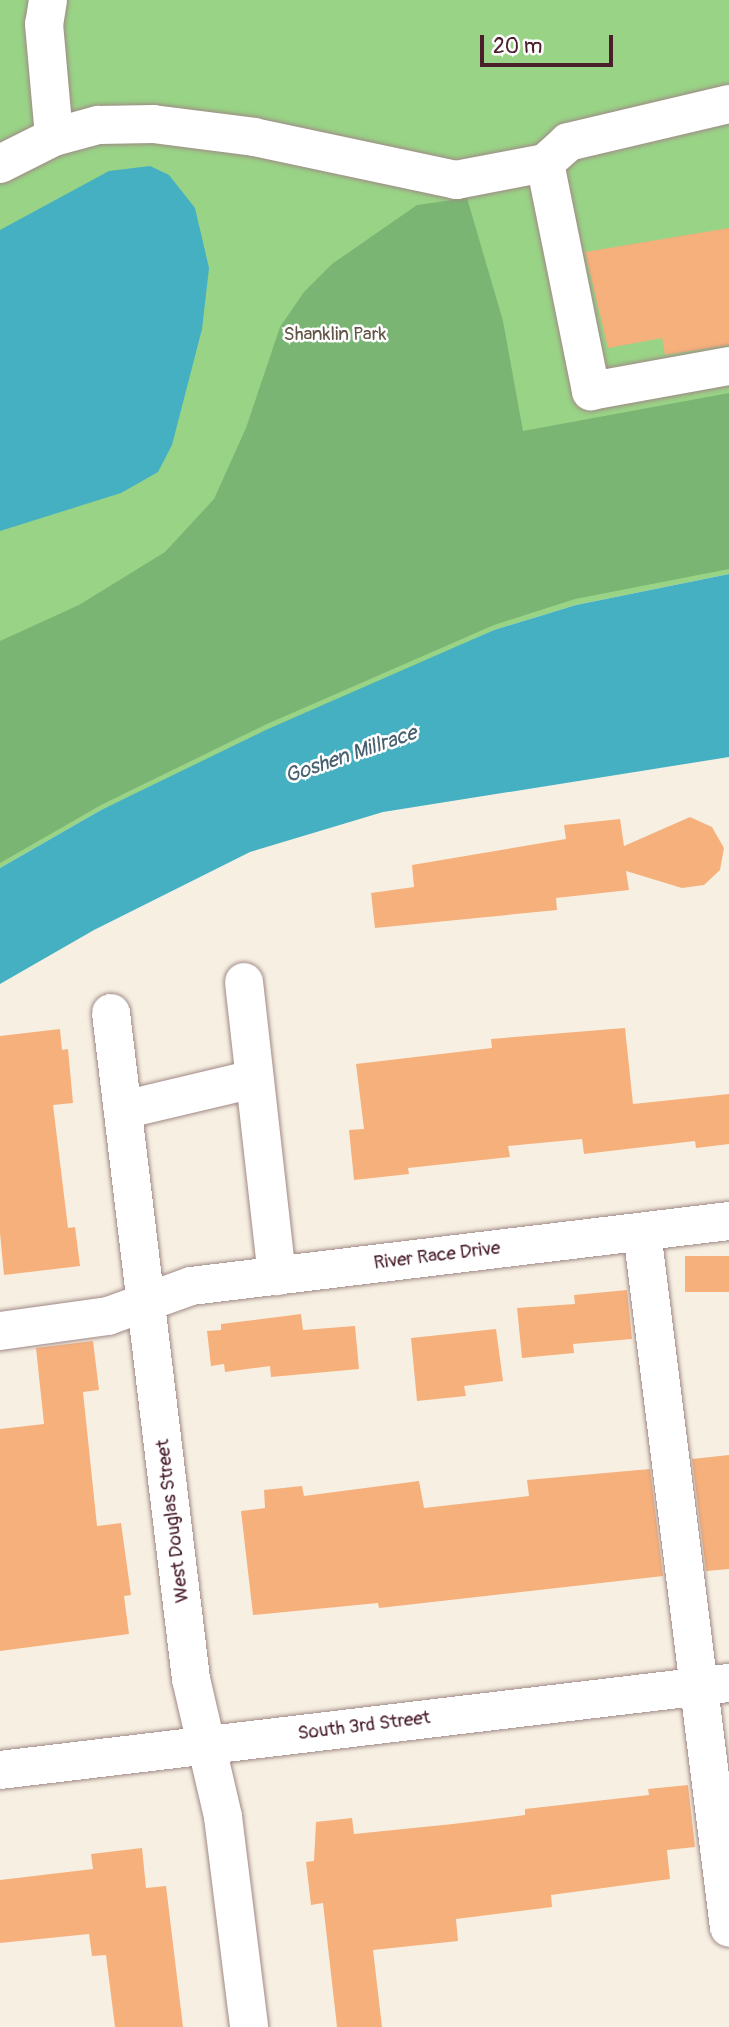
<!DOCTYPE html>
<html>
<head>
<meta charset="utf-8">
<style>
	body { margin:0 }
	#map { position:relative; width:729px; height:2027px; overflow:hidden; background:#f7f0e2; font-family:Pangolin,sans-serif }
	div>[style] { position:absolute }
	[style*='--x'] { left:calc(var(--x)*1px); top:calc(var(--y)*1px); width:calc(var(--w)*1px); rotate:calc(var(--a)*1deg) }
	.green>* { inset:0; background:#99d386 }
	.forest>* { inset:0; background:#7ab573 }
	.water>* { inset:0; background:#44b0c2 }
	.building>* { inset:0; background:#f6b07c; transform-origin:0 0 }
	.roads { filter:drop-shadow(0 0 2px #a08886) drop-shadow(0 0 2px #a08886) }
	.minor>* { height:38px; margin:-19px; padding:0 19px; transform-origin:19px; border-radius:19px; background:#fff }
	span { translate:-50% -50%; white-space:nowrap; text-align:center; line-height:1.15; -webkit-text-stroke:5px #fff; paint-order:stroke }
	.park-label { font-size:19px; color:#625546 }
	.street-label { font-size:19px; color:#4a1f2b }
	.water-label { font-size:21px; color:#47606f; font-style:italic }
	.scale { position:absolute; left:480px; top:35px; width:133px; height:32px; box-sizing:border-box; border:4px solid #4a1f2b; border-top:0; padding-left:9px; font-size:21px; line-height:24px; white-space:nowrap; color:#4a1f2b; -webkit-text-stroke:5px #fff; paint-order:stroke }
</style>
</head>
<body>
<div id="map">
	<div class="green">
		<i style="clip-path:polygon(0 0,729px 0,729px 574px,576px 605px,494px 630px,101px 810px,0 868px)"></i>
	</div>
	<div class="forest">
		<i style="clip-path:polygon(467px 198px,503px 321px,523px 431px,729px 393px,729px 569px,575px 599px,494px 625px,267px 724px,101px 805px,0 863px,0 641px,79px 605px,165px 552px,214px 499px,246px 428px,280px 327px,304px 292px,332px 264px,417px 205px)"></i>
	</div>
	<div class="water">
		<i style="clip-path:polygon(150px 166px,169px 175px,195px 208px,209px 268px,202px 329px,172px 445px,158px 472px,121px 493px,0 531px,0 230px,109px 171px)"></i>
		<i style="clip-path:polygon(729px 574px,729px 757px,383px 812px,250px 852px,94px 930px,0 984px,0 868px,101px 810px,268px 729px,494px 630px,576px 605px)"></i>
	</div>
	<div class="building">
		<i style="clip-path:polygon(729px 228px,729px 345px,665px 355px,662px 338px,608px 348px,585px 252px)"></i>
		<i style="clip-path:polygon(690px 817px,712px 827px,724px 848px,720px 870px,704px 885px,682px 888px,626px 871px,629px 890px,556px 898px,557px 910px,375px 928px,371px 893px,414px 887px,412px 865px,566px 839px,564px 825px,620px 819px,624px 846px)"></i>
		<i style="clip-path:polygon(625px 1028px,633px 1104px,729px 1094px,729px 1144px,696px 1148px,695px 1141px,584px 1154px,582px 1139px,508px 1146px,510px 1157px,408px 1168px,409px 1174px,354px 1180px,349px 1130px,364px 1129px,356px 1064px,492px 1048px,491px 1039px)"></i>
		<i style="clip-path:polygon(60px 1029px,62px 1050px,68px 1049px,73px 1103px,53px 1105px,68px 1228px,75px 1227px,80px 1266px,4px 1275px,0 1233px,0 1036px)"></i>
		<i style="left:729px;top:1256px;width:36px;height:44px;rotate:90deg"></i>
		<i style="clip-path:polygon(627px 1290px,632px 1339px,573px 1344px,574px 1353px,522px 1358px,517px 1308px,575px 1304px,574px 1295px)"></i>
		<i style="clip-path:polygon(301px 1314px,303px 1330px,355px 1326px,359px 1369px,271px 1377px,270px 1366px,225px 1372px,224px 1364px,211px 1366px,207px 1331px,221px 1330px,221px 1324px)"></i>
		<i style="clip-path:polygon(496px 1329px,503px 1381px,464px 1386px,466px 1396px,417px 1401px,411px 1338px)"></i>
		<i style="clip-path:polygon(93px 1341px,99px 1390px,83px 1392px,97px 1526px,121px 1523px,131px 1595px,124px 1596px,129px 1634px,0 1651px,0 1429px,44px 1424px,36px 1348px)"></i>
		<i style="clip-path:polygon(729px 1455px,729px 1569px,706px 1571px,692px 1459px)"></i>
		<i style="clip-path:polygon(650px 1469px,663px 1576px,379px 1608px,378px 1603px,253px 1615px,241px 1511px,265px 1508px,264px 1490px,302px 1486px,304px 1496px,419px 1481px,424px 1508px,529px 1496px,527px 1480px)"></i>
		<i style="clip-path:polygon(688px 1785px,695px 1847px,667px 1850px,670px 1879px,551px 1895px,552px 1907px,456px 1919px,458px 1941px,373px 1950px,382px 2027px,337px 2027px,323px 1903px,311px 1905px,306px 1862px,314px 1861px,316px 1822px,352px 1818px,354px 1834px,453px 1824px,525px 1815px,525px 1809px,649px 1795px,648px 1789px)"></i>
		<i style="clip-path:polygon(142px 1848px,146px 1888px,166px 1886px,183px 2027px,115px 2027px,106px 1955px,92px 1956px,89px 1934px,0 1943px,0 1880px,93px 1869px,91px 1854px)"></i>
	</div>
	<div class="roads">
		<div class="minor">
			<i style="--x:48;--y:0;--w:24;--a:99"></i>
			<i style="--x:44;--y:24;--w:113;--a:84.9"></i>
			<i style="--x:545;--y:163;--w:233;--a:78.6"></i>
			<i style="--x:591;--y:391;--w:140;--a:-10.3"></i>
			<i style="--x:0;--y:164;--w:60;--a:-26.6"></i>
			<i style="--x:54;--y:137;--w:46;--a:-15.3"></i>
			<i style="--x:98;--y:125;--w:55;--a:-1"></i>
			<i style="--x:153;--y:124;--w:102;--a:7.3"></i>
			<i style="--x:254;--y:137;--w:207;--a:12"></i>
			<i style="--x:456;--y:180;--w:91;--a:-10.8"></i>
			<i style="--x:545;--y:163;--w:31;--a:-42"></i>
			<i style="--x:568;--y:142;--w:165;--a:-13.3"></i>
			<i style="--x:244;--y:982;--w:296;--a:83.6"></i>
			<i style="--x:111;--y:1013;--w:671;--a:83.15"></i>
			<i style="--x:191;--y:1679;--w:142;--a:76.9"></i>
			<i style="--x:223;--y:1817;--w:212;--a:82.9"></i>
			<i style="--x:123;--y:1110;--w:135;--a:-13.3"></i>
			<i style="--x:642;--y:1232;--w:701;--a:82.87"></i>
			<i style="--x:0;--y:1331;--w:109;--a:-7.9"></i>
			<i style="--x:108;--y:1316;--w:88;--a:-19.9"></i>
			<i style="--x:191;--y:1286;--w:542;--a:-6.89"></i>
			<i style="--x:0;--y:1770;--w:734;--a:-6.81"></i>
		</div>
	</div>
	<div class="park-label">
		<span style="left:335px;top:335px">Shanklin Park</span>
	</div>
	<div class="street-label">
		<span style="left:437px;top:1256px;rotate:-7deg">River Race Drive</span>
		<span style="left:173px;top:1521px;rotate:-97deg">West Douglas Street</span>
		<span style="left:364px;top:1726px;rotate:-7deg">South 3rd Street</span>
	</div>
	<div class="water-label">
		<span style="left:351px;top:755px;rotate:-19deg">Goshen Millrace</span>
	</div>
	<div class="scale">20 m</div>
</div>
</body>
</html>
